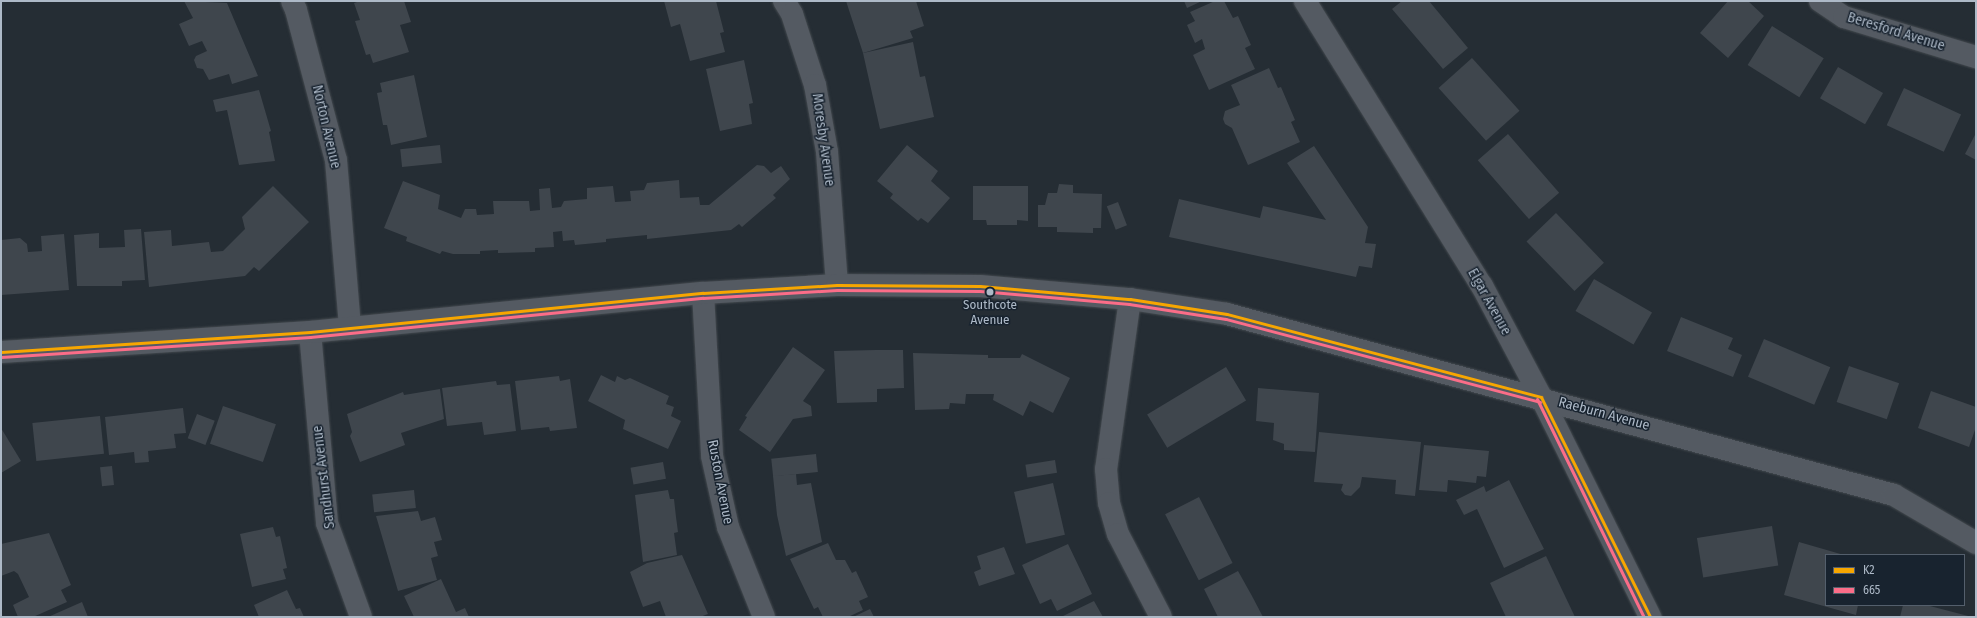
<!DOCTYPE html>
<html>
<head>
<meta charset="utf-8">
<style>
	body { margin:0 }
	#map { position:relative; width:1977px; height:618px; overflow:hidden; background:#252d34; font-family:"Fira Sans Condensed",sans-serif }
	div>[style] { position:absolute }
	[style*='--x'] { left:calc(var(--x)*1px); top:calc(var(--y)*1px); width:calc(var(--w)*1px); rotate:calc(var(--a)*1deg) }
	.building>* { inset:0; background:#3f464d; transform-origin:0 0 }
	.roads { filter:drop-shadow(0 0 1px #43494e) drop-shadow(0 0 1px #43494e) }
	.minor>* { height:22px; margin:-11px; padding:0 11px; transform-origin:11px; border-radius:11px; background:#545a62 }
	.tertiary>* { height:22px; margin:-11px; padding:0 11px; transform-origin:11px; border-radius:11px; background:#545a62 }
	.bus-1>* { height:3px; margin:-1.5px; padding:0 1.5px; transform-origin:1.5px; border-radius:1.5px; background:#f7a600 }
	.bus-2>* { height:3px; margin:-1.5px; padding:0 1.5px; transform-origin:1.5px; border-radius:1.5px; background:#fb6d88 }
	.dots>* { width:11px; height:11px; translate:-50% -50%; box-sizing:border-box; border:2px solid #18232f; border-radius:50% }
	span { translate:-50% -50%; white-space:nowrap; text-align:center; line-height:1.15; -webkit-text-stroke:3px #18232f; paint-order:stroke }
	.bus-label { font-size:13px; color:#adb9c7 }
	.street-label { font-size:14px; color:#adb9c7 }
	.frame { position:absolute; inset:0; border:2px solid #adb9c7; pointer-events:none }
	.legend { position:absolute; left:1825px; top:554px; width:140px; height:52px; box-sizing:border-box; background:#18232f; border:1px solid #545f6c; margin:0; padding:5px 7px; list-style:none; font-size:12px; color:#adb9c7 }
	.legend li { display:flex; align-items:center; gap:8px; height:20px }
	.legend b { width:20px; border:1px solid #545f6c }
</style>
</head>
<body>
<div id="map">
	<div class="building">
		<i style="clip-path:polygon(184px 1px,227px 3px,258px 76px,232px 84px,229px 74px,209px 80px,203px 69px,197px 68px,194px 60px,196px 56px,207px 51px,202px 41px,189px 46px,179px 24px,193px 18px)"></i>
		<i style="clip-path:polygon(360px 1px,404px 1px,411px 22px,400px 25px,409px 52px,373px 63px,370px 54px,366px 55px,355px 21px,360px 20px,354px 3px)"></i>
		<i style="clip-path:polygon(664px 1px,716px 1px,724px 32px,720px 33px,725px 52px,690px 61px,680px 24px,671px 27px)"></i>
		<i style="clip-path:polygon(846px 1px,916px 1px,924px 26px,910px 31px,913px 38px,863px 53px)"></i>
		<i style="clip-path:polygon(1184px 1px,1202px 1px,1187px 8px)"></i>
		<i style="clip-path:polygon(1215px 1px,1224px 1px,1233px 18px,1238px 16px,1251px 45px,1245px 48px,1255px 69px,1209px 90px,1193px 55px,1205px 49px,1202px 39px,1195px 43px,1187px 25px,1195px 21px,1190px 12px)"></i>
		<i style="clip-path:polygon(1402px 1px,1429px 1px,1468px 48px,1443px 69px,1392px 9px)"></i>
		<i style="clip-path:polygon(1728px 1px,1748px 1px,1764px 16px,1728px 58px,1700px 33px)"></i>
		<i style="left:1772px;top:26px;width:61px;height:46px;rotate:32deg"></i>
		<i style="clip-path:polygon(913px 42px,920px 77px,925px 76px,934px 117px,880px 129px,863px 53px)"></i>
		<i style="left:1472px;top:58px;width:71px;height:45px;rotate:48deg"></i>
		<i style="clip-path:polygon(744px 60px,753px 103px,749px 104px,752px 124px,720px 131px,706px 69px)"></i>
		<i style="left:1838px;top:67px;width:52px;height:36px;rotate:30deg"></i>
		<i style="clip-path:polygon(1269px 68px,1278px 88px,1281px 87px,1295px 120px,1291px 122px,1300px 142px,1248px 165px,1232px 128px,1225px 124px,1223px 119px,1225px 111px,1240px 105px,1231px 85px)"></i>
		<i style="clip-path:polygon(414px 75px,427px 137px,391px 145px,387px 125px,383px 125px,377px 93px,382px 92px,380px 83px)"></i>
		<i style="left:1904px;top:88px;width:63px;height:41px;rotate:25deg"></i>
		<i style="clip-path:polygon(259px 90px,271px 131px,269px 132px,275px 161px,239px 165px,227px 110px,216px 112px,213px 100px)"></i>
		<i style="clip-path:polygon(1976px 133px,1976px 160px,1965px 154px)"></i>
		<i style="left:1508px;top:134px;width:78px;height:40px;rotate:49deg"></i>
		<i style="left:440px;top:145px;width:18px;height:40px;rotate:84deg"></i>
		<i style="clip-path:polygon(907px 145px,938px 171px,931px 181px,950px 198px,928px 223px,921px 218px,918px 221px,890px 198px,893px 194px,877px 181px)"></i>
		<i style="clip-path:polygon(1314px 146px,1368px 227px,1365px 243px,1376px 244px,1372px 268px,1359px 266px,1356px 277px,1169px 237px,1179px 199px,1260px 218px,1263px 206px,1326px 220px,1287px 163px)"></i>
		<i style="clip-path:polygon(757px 165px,764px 166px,771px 173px,781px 166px,790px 179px,773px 195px,776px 198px,757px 214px,742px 227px,739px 224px,731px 230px,647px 239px,647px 235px,606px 239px,606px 242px,575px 245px,574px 240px,563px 241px,562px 231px,553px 232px,554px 247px,535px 248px,535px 252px,498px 253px,498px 250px,480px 251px,480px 254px,453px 254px,442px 251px,440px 254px,406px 241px,407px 237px,384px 228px,403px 181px,440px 195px,438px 209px,461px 218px,465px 209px,476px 209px,477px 215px,494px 214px,493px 201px,529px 201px,530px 211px,540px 210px,539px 189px,550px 188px,552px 208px,561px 207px,564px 201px,587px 199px,587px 188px,613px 186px,615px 202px,631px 201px,630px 191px,644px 190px,647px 183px,679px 180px,680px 198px,699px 197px,700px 205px,709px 205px)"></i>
		<i style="clip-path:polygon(1059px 184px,1073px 185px,1073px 193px,1102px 194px,1101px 228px,1093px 228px,1093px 233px,1057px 232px,1057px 227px,1038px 227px,1038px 205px,1045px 205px,1048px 193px,1057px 193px)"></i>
		<i style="clip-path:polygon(273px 186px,309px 222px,259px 271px,254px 267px,245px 276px,149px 287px,144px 232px,171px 230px,172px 246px,209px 242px,211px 252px,223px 251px,245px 229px,242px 217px)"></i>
		<i style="clip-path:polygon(973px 186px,1028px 186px,1028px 221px,1017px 220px,1017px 225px,987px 225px,986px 220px,973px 220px)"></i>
		<i style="left:1118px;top:202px;width:25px;height:12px;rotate:69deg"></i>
		<i style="left:1556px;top:213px;width:69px;height:41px;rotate:46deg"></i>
		<i style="clip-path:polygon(141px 229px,145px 280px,122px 281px,122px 286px,77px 286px,74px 235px,99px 233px,99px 248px,125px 247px,124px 230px)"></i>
		<i style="clip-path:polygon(64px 234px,69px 290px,1px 295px,1px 240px,20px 238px,27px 244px,28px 252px,42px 251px,41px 236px)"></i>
		<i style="left:1594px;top:279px;width:67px;height:37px;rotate:30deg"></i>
		<i style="clip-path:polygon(1681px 317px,1733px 338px,1728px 349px,1742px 355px,1733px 377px,1667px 351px)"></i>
		<i style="left:1764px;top:339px;width:72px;height:41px;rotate:23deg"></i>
		<i style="clip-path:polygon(793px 347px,825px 370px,803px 401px,811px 406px,812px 416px,793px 419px,770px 452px,739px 430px,747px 417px,745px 416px)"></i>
		<i style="clip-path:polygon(876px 350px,903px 350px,904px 388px,877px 389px,877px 402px,837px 403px,834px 351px)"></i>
		<i style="clip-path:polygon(913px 353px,988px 355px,988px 358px,1020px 358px,1022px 354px,1070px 378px,1053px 413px,1030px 401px,1023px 416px,993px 400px,994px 394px,966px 394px,965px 404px,950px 403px,949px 409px,915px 410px)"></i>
		<i style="left:1849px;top:366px;width:53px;height:38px;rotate:19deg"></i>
		<i style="left:1226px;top:367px;width:39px;height:92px;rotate:59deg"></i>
		<i style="clip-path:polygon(601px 375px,615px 382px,617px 376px,625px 380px,630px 378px,669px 396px,666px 404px,674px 407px,671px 416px,681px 421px,668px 449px,623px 429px,625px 420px,588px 401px)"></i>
		<i style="clip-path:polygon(559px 376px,560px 381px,570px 379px,577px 428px,550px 431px,549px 427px,521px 430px,515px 381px)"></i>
		<i style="clip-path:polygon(496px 381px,497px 385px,510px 384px,516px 431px,484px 435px,482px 422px,447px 426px,442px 388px)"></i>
		<i style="clip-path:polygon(1258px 388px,1319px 393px,1315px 452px,1284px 450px,1284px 444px,1273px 440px,1274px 423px,1256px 421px)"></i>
		<i style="clip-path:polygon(440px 389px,444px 419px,401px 433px,405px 445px,360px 462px,350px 436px,352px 432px,347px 414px,403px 392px,404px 395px)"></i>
		<i style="clip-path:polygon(1931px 391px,1976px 407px,1976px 427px,1969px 447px,1918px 428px)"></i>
		<i style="left:223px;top:406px;width:56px;height:40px;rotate:19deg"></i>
		<i style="clip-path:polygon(183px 408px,186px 433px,174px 434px,176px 448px,148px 451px,149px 462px,135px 463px,134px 452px,109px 455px,105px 417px)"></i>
		<i style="left:197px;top:414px;width:19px;height:26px;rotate:21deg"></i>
		<i style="left:100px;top:416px;width:38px;height:68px;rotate:84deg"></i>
		<i style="clip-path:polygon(1px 428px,21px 461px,1px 473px)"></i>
		<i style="clip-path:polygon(1319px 432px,1421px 442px,1415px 496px,1395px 494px,1396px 480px,1362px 477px,1360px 487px,1351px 496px,1345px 495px,1341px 490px,1343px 484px,1314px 482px)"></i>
		<i style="clip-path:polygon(1424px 445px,1489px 451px,1486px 477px,1477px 476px,1476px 483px,1448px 480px,1447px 492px,1419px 490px)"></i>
		<i style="left:816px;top:454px;width:18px;height:45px;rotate:84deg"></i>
		<i style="left:1055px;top:460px;width:13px;height:30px;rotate:81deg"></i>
		<i style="left:663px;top:462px;width:17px;height:33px;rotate:80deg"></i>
		<i style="left:112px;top:466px;width:19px;height:12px;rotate:84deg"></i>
		<i style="clip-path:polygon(796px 474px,797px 485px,811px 483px,822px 542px,786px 556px,777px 515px,773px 476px)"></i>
		<i style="clip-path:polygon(1509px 480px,1544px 549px,1504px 568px,1477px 509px,1464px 515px,1456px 500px,1484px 486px,1486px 492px)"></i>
		<i style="left:1053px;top:483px;width:53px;height:40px;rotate:77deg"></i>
		<i style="left:414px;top:490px;width:18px;height:42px;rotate:84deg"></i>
		<i style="clip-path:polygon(668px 490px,670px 499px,674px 499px,676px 517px,678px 532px,674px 533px,677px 555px,643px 562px,635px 495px)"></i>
		<i style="left:1199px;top:497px;width:74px;height:38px;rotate:63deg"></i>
		<i style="clip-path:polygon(418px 511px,421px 521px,435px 517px,442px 540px,434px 542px,438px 556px,431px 558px,437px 580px,398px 591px,376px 516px)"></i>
		<i style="left:1772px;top:526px;width:40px;height:76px;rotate:81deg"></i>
		<i style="clip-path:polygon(273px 527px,276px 537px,280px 536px,287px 568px,283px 569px,286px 579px,252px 587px,240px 534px)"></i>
		<i style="clip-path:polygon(49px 533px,71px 585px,61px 590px,67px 602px,33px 617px,18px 617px,13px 605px,29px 597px,18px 574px,14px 571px,1px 576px,1px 544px)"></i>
		<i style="clip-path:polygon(1799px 542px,1844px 555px,1826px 555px,1826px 605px,1858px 605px,1856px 615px,1784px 595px)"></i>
		<i style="clip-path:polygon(828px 543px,836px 560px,845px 560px,852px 573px,856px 571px,868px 597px,859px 601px,863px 610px,848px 617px,823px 617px,818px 607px,814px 609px,790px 559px)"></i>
		<i style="clip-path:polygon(1068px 544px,1092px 594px,1057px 611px,1051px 599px,1040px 604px,1022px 565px)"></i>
		<i style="clip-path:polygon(1004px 547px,1015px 574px,979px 586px,974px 572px,981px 569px,977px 556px)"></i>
		<i style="clip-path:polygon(682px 555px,708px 614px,700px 617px,666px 617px,660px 601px,643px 607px,630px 572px,647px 563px)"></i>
		<i style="clip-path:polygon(1546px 556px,1575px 617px,1506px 617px,1490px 583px)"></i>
		<i style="clip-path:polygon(1238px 571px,1252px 596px,1263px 617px,1218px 617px,1204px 589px)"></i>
		<i style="clip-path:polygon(441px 579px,456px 612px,465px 608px,469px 617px,414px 617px,404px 596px)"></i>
		<i style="clip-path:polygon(287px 590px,296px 609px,300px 608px,304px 617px,259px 617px,254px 605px)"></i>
		<i style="clip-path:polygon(1094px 601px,1103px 617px,1061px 617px)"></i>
		<i style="clip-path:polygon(82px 602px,88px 617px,48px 617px)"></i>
		<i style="clip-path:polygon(1903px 605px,1926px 605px,1972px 617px,1900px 617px)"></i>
		<i style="clip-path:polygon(870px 609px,874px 617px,853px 617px)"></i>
	</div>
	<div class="roads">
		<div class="minor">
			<i style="--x:292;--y:1;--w:10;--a:66"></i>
			<i style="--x:296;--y:10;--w:155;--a:75.1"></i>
			<i style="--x:336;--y:160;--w:169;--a:85.2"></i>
			<i style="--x:784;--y:1;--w:15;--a:58"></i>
			<i style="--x:792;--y:14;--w:75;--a:72.1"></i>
			<i style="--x:815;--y:85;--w:68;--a:79.8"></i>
			<i style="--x:827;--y:152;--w:133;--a:85.7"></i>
			<i style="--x:1305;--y:1;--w:335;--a:58.2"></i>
			<i style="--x:1482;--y:286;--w:126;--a:62"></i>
			<i style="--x:1541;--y:397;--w:246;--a:63.6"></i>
			<i style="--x:1820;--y:1;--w:29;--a:34"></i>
			<i style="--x:1844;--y:17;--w:138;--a:16.9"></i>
			<i style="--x:703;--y:293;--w:163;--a:86.8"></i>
			<i style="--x:712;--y:456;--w:73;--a:77.3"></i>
			<i style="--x:728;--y:527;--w:97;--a:68.2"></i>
			<i style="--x:1130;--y:299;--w:172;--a:98"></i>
			<i style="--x:1106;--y:469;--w:34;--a:85"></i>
			<i style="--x:1109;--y:503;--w:32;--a:74"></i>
			<i style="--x:1118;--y:534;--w:93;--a:62.6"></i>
			<i style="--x:310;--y:332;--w:192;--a:84.9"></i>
			<i style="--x:327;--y:523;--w:100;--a:70.1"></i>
		</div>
		<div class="tertiary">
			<i style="--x:1;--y:352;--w:310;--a:-3.7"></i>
			<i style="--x:310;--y:332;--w:395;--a:-5.7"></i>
			<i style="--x:703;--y:293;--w:134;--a:-3.4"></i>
			<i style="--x:837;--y:285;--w:143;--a:0.4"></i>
			<i style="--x:980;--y:286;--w:151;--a:5"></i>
			<i style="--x:1130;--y:299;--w:98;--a:8.8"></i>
			<i style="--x:1227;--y:314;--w:691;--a:15.18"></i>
			<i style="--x:1894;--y:495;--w:95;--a:30.3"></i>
		</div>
	</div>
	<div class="bus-1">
		<i style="--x:1;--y:352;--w:310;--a:-3.7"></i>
		<i style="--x:310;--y:332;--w:395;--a:-5.7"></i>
		<i style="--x:703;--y:293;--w:134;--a:-3.4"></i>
		<i style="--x:837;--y:285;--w:143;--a:0.4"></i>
		<i style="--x:980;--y:286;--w:151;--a:5"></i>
		<i style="--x:1130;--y:299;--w:98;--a:8.8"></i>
		<i style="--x:1227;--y:314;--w:325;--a:14.8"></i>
		<i style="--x:1541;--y:397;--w:246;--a:63.6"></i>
	</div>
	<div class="bus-2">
		<i style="--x:1;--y:357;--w:310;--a:-3.7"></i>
		<i style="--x:310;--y:337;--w:395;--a:-5.7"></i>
		<i style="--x:703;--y:298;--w:134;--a:-3.4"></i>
		<i style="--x:837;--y:290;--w:143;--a:0.4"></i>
		<i style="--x:980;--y:291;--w:150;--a:5"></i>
		<i style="--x:1129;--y:304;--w:98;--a:8.8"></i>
		<i style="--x:1226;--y:319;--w:325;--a:14.8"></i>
		<i style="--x:1537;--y:399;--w:243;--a:63.9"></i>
	</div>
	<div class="dots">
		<i style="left:990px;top:292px;background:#adb9c7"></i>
	</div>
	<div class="bus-label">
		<span style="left:990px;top:313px">Southcote<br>Avenue</span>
	</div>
	<div class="street-label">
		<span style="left:1896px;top:32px;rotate:17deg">Beresford Avenue</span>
		<span style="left:326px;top:127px;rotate:77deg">Norton Avenue</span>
		<span style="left:823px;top:140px;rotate:82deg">Moresby Avenue</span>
		<span style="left:1489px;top:302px;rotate:61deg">Elgar Avenue</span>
		<span style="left:1604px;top:414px;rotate:15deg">Raeburn Avenue</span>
		<span style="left:324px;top:477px;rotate:-97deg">Sandhurst Avenue</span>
		<span style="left:720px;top:482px;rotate:79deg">Ruston Avenue</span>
	</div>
	<div class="frame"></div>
	<ul class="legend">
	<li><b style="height:5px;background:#f7a600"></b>K2</li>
	<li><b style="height:5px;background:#fb6d88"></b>665</li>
	</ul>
</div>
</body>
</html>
